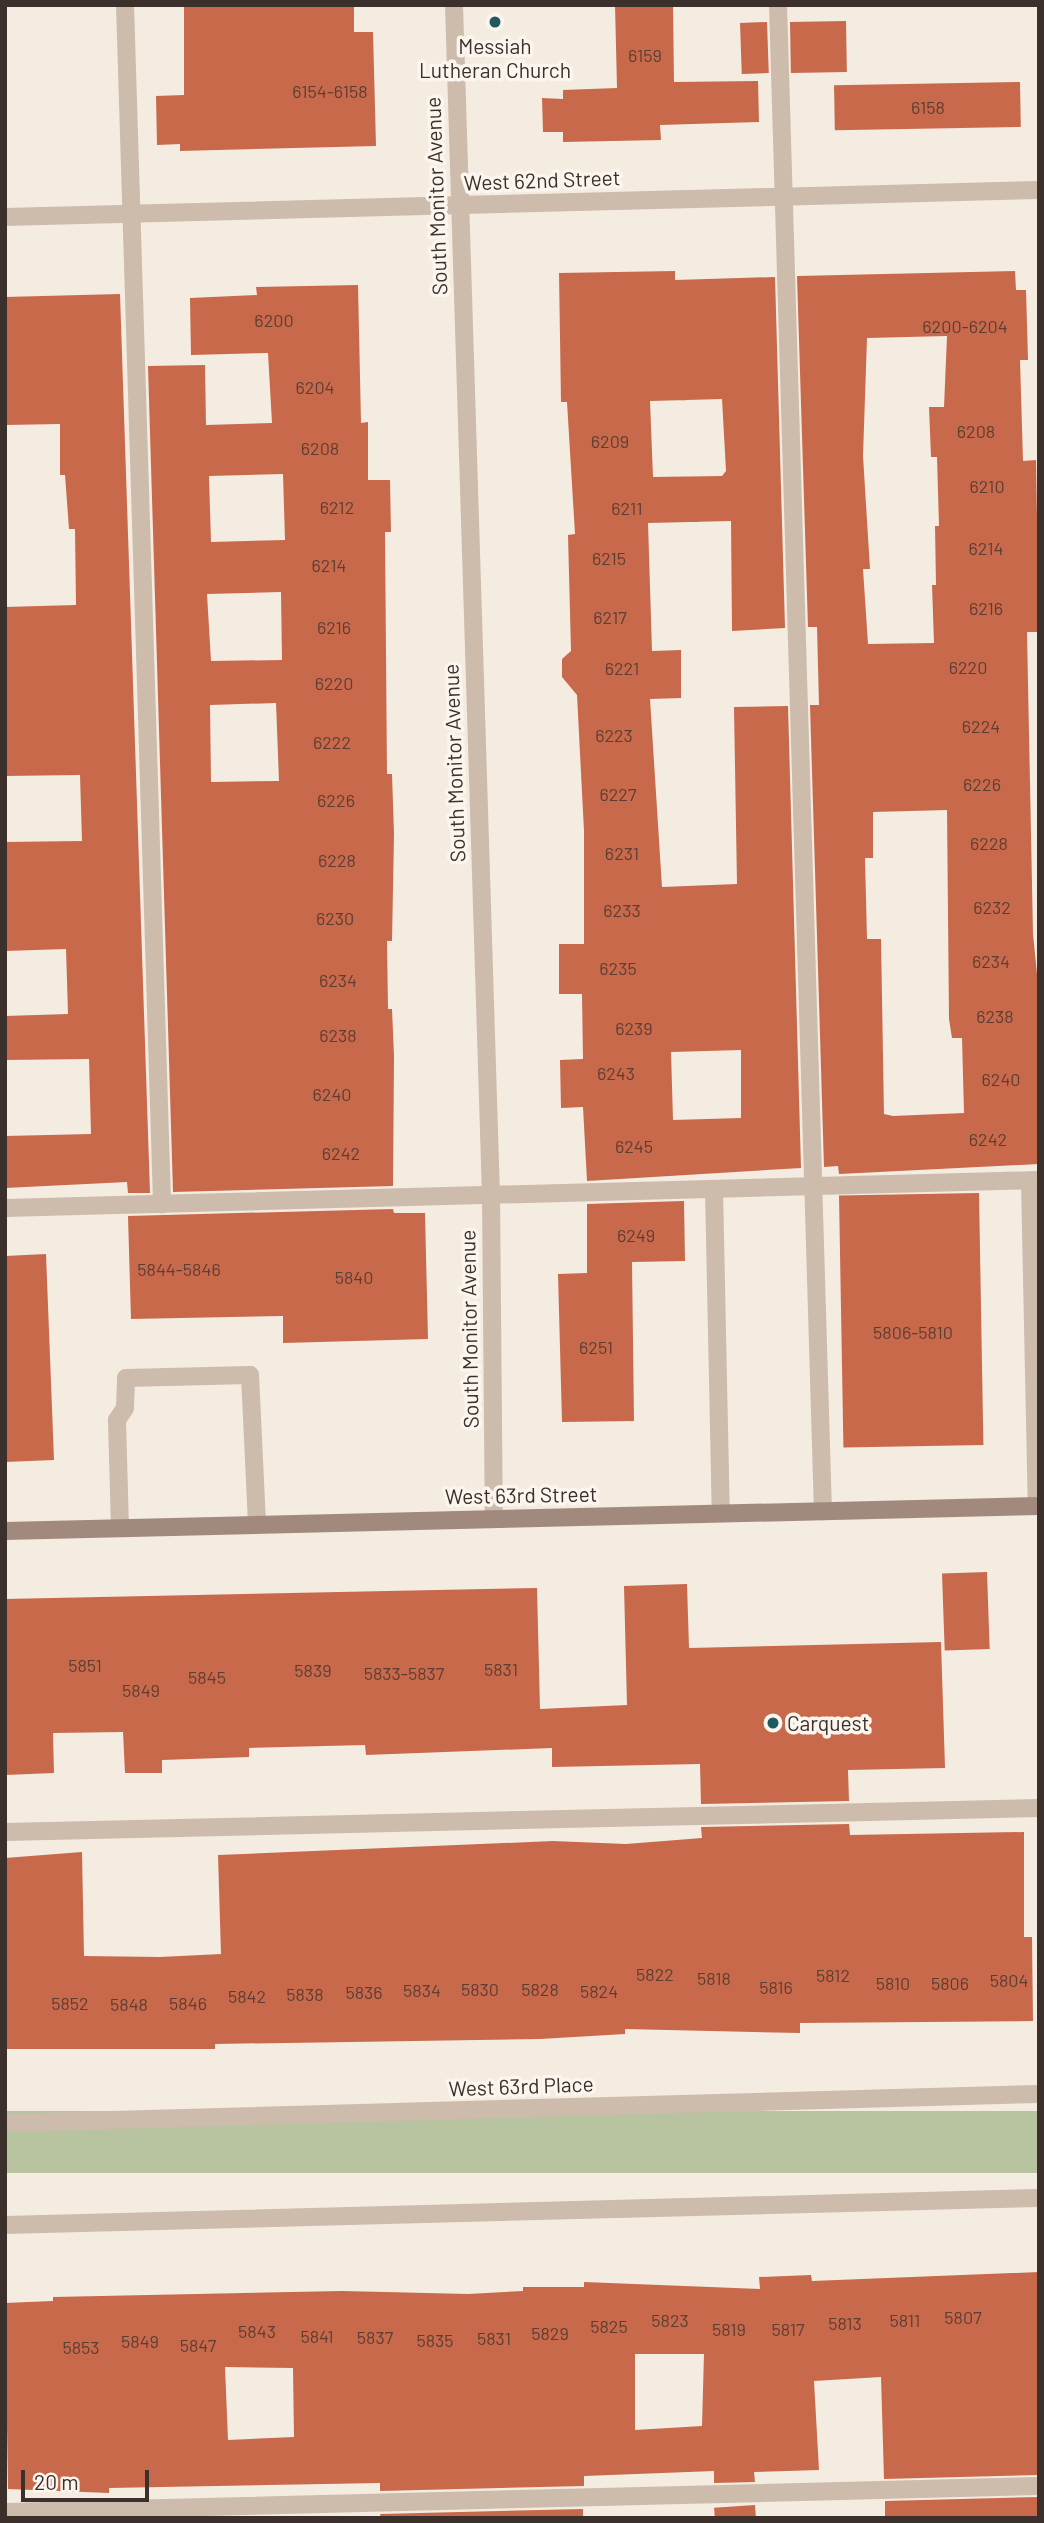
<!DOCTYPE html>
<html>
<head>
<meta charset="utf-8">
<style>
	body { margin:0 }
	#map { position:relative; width:1044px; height:2523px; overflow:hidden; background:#f4ebe1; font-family:Barlow,sans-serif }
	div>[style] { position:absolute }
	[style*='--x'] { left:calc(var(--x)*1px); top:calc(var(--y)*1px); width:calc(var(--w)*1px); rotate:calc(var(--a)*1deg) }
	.green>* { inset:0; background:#b8c4a0; transform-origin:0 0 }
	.building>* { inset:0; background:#c8694b; transform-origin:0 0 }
	.service>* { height:18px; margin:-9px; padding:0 9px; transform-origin:9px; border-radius:9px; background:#cdbbac }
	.minor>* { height:18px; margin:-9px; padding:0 9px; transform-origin:9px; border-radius:9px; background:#cdbbac }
	.secondary>* { height:18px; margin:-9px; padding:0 9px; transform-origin:9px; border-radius:9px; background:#a18a7d }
	.dots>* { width:19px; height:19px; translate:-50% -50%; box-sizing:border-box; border:4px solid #fbf5ee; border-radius:50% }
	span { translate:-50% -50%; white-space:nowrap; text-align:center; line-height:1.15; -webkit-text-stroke:7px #fbf5ee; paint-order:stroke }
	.number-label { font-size:18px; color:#5e3e33 }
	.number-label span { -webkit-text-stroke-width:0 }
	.poi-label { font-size:21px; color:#3b302b }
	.left { translate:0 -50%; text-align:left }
	.street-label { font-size:21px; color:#3b302b }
	.frame { position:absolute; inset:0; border:7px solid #3b302b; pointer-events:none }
	.scale { position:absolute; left:21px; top:2470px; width:128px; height:32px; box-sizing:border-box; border:4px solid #3b302b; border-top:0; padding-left:9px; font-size:21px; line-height:24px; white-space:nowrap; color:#3b302b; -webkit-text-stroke:5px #fbf5ee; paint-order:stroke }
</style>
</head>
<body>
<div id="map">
	<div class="green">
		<i style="left:1039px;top:2111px;width:62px;height:1034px;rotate:90deg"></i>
	</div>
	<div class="building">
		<i style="clip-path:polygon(184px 5px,354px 5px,354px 32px,373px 32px,376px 146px,180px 151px,180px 144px,157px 145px,156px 96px,184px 95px)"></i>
		<i style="clip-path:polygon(615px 5px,673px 5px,674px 82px,758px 81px,759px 122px,660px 125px,661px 140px,563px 142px,563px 132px,543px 132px,542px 98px,563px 99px,563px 90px,617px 88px)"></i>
		<i style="left:846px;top:21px;width:51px;height:56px;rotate:89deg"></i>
		<i style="left:767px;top:22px;width:51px;height:27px;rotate:88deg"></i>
		<i style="left:1020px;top:82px;width:45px;height:186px;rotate:89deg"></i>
		<i style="clip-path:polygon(evenodd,675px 271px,675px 280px,775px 277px,785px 628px,732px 631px,731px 521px,648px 523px,652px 651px,681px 650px,681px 698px,650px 699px,662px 887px,737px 884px,734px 707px,788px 706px,801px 1168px,587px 1181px,583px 1107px,561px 1108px,560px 1060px,583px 1059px,582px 994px,559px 994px,559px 944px,584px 944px,584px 831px,577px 695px,562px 677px,562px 659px,571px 651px,568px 535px,575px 534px,567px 402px,561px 402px,559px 273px,675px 271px,722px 399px,726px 471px,722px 476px,653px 477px,650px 401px,722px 399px,675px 271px,741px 1050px,741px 1118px,673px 1120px,671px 1052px,741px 1050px)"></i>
		<i style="clip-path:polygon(evenodd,1015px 271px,1016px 290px,1026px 290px,1028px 360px,1020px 360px,1023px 461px,1036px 460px,1039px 632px,1027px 632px,1033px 934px,1039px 994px,1039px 1164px,839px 1174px,838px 1166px,824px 1167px,810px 705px,819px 705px,817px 627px,808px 627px,797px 276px,1015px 271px,947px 336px,944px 407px,929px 407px,931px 457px,937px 457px,939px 526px,935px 526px,936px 585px,932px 585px,934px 643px,868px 644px,863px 569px,870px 569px,863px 456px,867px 338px,947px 336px,1015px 271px,947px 810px,949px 1019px,952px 1038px,962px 1038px,964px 1113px,893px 1116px,884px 1114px,881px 939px,867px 939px,865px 858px,873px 858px,873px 812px,947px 810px)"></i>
		<i style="clip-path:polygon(evenodd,358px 285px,361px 423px,368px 422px,368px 480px,390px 480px,391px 532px,385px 532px,387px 774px,392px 774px,394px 834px,392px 941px,387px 941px,388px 1009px,392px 1009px,394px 1056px,393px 1186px,173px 1192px,148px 366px,205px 365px,206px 425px,272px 423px,268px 353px,191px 355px,190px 298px,257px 295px,256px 287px,358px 285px,283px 474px,285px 540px,211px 542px,209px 476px,283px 474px,358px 285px,281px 592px,282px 660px,211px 661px,207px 594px,281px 592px,358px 285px,276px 703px,279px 781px,211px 782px,210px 705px,276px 703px)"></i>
		<i style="clip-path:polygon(120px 294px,150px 1193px,128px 1193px,127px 1182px,5px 1188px,5px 1136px,91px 1134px,89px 1059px,5px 1060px,5px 1016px,68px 1014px,66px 949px,5px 951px,5px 842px,82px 841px,80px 775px,5px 776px,5px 607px,76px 605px,75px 529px,69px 529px,65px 475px,60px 475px,60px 424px,5px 425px,5px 297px)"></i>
		<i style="left:979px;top:1193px;width:252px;height:140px;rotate:89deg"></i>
		<i style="clip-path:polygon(684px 1201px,685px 1261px,632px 1262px,634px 1421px,562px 1422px,558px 1274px,587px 1273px,587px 1204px)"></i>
		<i style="clip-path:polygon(393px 1209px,394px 1213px,425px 1213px,428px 1339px,283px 1343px,283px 1316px,131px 1319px,128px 1216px)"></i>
		<i style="clip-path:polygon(46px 1254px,54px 1460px,5px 1462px,5px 1256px)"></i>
		<i style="left:987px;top:1572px;width:77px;height:45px;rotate:88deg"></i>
		<i style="clip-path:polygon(687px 1584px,689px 1648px,941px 1642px,945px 1768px,848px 1770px,849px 1801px,701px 1804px,700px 1764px,552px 1767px,552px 1748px,366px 1755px,365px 1745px,249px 1748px,249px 1757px,162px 1760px,162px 1773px,125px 1773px,123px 1732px,53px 1733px,54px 1773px,5px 1775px,5px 1599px,537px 1588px,540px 1709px,627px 1705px,624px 1586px)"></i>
		<i style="clip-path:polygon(849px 1824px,850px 1835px,1024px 1832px,1024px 1937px,1032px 1937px,1033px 2021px,800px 2023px,800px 2033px,625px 2029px,625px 2034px,540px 2039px,215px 2044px,215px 2049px,5px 2049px,5px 1858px,82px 1852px,84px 1956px,160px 1957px,221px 1954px,218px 1855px,553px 1841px,626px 1844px,702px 1838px,701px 1827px)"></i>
		<i style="clip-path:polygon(evenodd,1039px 2272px,1039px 2475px,884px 2479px,881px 2377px,814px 2381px,819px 2470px,754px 2472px,755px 2482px,714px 2483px,714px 2471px,584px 2476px,584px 2486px,380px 2491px,380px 2483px,109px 2488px,109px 2493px,8px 2489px,5px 2303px,53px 2301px,53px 2297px,342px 2291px,468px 2294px,523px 2291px,523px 2287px,584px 2287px,584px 2282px,760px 2289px,759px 2277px,811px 2275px,812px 2281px,1039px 2272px,635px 2354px,704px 2354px,702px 2426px,635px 2430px,635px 2354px,1039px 2272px,225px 2367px,293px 2368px,294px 2437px,228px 2440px,225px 2367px)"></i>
		<i style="clip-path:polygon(1039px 2497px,1039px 2518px,885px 2518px,885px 2501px)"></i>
		<i style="left:755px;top:2505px;width:13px;height:41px;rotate:86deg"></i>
		<i style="clip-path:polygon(583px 2509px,583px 2518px,381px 2518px,380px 2514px)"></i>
	</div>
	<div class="service">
		<i style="--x:125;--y:5;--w:1200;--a:88.23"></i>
		<i style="--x:778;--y:5;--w:1507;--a:88.29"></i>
		<i style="--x:1030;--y:1181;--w:325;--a:88.8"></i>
		<i style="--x:714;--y:1189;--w:324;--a:88.8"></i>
		<i style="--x:5;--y:1208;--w:1034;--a:-1.55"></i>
		<i style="--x:120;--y:1528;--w:108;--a:-91.6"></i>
		<i style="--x:117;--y:1420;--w:14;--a:-56"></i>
		<i style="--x:125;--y:1408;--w:30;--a:-88"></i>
		<i style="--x:126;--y:1378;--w:124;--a:-1.4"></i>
		<i style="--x:250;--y:1375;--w:149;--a:87.3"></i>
		<i style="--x:5;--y:1832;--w:1034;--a:-1.33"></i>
		<i style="--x:5;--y:2512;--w:1034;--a:-1.44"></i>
	</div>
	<div class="minor">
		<i style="--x:454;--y:5;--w:1190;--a:88.22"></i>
		<i style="--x:491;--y:1194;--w:324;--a:89.5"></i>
		<i style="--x:5;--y:217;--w:1034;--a:-1.5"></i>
		<i style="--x:5;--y:2123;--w:1034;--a:-1.61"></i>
		<i style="--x:5;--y:2225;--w:1034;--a:-1.5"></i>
	</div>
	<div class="secondary">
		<i style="--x:5;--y:1531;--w:1034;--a:-1.39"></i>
	</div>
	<div class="dots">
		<i style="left:495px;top:22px;background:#1f5a5e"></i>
		<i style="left:773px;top:1723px;background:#1f5a5e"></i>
	</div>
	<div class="number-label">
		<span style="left:645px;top:55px">6159</span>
		<span style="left:330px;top:91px">6154-6158</span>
		<span style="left:928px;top:107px">6158</span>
		<span style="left:274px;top:320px">6200</span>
		<span style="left:965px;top:326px">6200-6204</span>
		<span style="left:315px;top:387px">6204</span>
		<span style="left:976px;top:431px">6208</span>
		<span style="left:610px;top:441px">6209</span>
		<span style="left:320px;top:448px">6208</span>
		<span style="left:987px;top:486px">6210</span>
		<span style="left:337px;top:507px">6212</span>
		<span style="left:627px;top:508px">6211</span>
		<span style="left:986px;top:548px">6214</span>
		<span style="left:609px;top:558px">6215</span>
		<span style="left:329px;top:565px">6214</span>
		<span style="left:986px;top:608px">6216</span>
		<span style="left:610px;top:617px">6217</span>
		<span style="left:334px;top:627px">6216</span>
		<span style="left:968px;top:667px">6220</span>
		<span style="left:622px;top:668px">6221</span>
		<span style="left:334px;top:683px">6220</span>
		<span style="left:981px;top:726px">6224</span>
		<span style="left:614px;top:735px">6223</span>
		<span style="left:332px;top:742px">6222</span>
		<span style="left:982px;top:784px">6226</span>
		<span style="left:618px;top:794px">6227</span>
		<span style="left:336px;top:800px">6226</span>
		<span style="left:989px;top:843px">6228</span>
		<span style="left:622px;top:853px">6231</span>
		<span style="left:337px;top:860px">6228</span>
		<span style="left:992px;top:907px">6232</span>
		<span style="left:622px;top:910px">6233</span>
		<span style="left:335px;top:918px">6230</span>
		<span style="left:991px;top:961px">6234</span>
		<span style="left:618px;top:968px">6235</span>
		<span style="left:338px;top:980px">6234</span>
		<span style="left:995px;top:1016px">6238</span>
		<span style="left:634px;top:1028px">6239</span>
		<span style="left:338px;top:1035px">6238</span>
		<span style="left:616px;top:1073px">6243</span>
		<span style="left:1001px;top:1079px">6240</span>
		<span style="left:332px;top:1094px">6240</span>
		<span style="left:988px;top:1139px">6242</span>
		<span style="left:634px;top:1146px">6245</span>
		<span style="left:341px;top:1153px">6242</span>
		<span style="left:636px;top:1235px">6249</span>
		<span style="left:179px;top:1269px">5844-5846</span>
		<span style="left:354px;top:1277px">5840</span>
		<span style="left:913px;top:1332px">5806-5810</span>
		<span style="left:596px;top:1347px">6251</span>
		<span style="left:85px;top:1665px">5851</span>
		<span style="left:501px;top:1669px">5831</span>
		<span style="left:313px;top:1670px">5839</span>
		<span style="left:404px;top:1673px">5833-5837</span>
		<span style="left:207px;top:1677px">5845</span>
		<span style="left:141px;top:1690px">5849</span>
		<span style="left:655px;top:1974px">5822</span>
		<span style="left:833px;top:1975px">5812</span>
		<span style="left:714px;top:1978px">5818</span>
		<span style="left:1009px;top:1980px">5804</span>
		<span style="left:893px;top:1983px">5810</span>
		<span style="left:950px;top:1983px">5806</span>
		<span style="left:776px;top:1987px">5816</span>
		<span style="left:480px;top:1989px">5830</span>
		<span style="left:540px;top:1989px">5828</span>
		<span style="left:422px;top:1990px">5834</span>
		<span style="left:599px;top:1991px">5824</span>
		<span style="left:364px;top:1992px">5836</span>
		<span style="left:305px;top:1994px">5838</span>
		<span style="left:247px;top:1996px">5842</span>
		<span style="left:70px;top:2003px">5852</span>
		<span style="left:188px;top:2003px">5846</span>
		<span style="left:129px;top:2004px">5848</span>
		<span style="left:963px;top:2317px">5807</span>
		<span style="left:670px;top:2320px">5823</span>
		<span style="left:905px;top:2320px">5811</span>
		<span style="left:845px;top:2323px">5813</span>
		<span style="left:609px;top:2326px">5825</span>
		<span style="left:729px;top:2329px">5819</span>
		<span style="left:788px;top:2329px">5817</span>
		<span style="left:257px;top:2331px">5843</span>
		<span style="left:550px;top:2333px">5829</span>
		<span style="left:317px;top:2336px">5841</span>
		<span style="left:375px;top:2337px">5837</span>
		<span style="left:494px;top:2338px">5831</span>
		<span style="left:435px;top:2340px">5835</span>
		<span style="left:140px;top:2341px">5849</span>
		<span style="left:198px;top:2345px">5847</span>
		<span style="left:81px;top:2347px">5853</span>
	</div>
	<div class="poi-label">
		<span style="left:495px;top:58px">Messiah<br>Lutheran Church</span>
		<span class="left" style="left:787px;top:1723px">Carquest</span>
	</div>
	<div class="street-label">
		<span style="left:542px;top:180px;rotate:-2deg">West 62nd Street</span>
		<span style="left:436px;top:196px;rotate:-92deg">South Monitor Avenue</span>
		<span style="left:454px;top:763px;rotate:-92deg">South Monitor Avenue</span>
		<span style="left:469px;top:1329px;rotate:-91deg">South Monitor Avenue</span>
		<span style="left:521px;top:1495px;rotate:-1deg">West 63rd Street</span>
		<span style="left:521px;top:2086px;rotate:-2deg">West 63rd Place</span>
	</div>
	<div class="frame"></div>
	<div class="scale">20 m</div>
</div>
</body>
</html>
